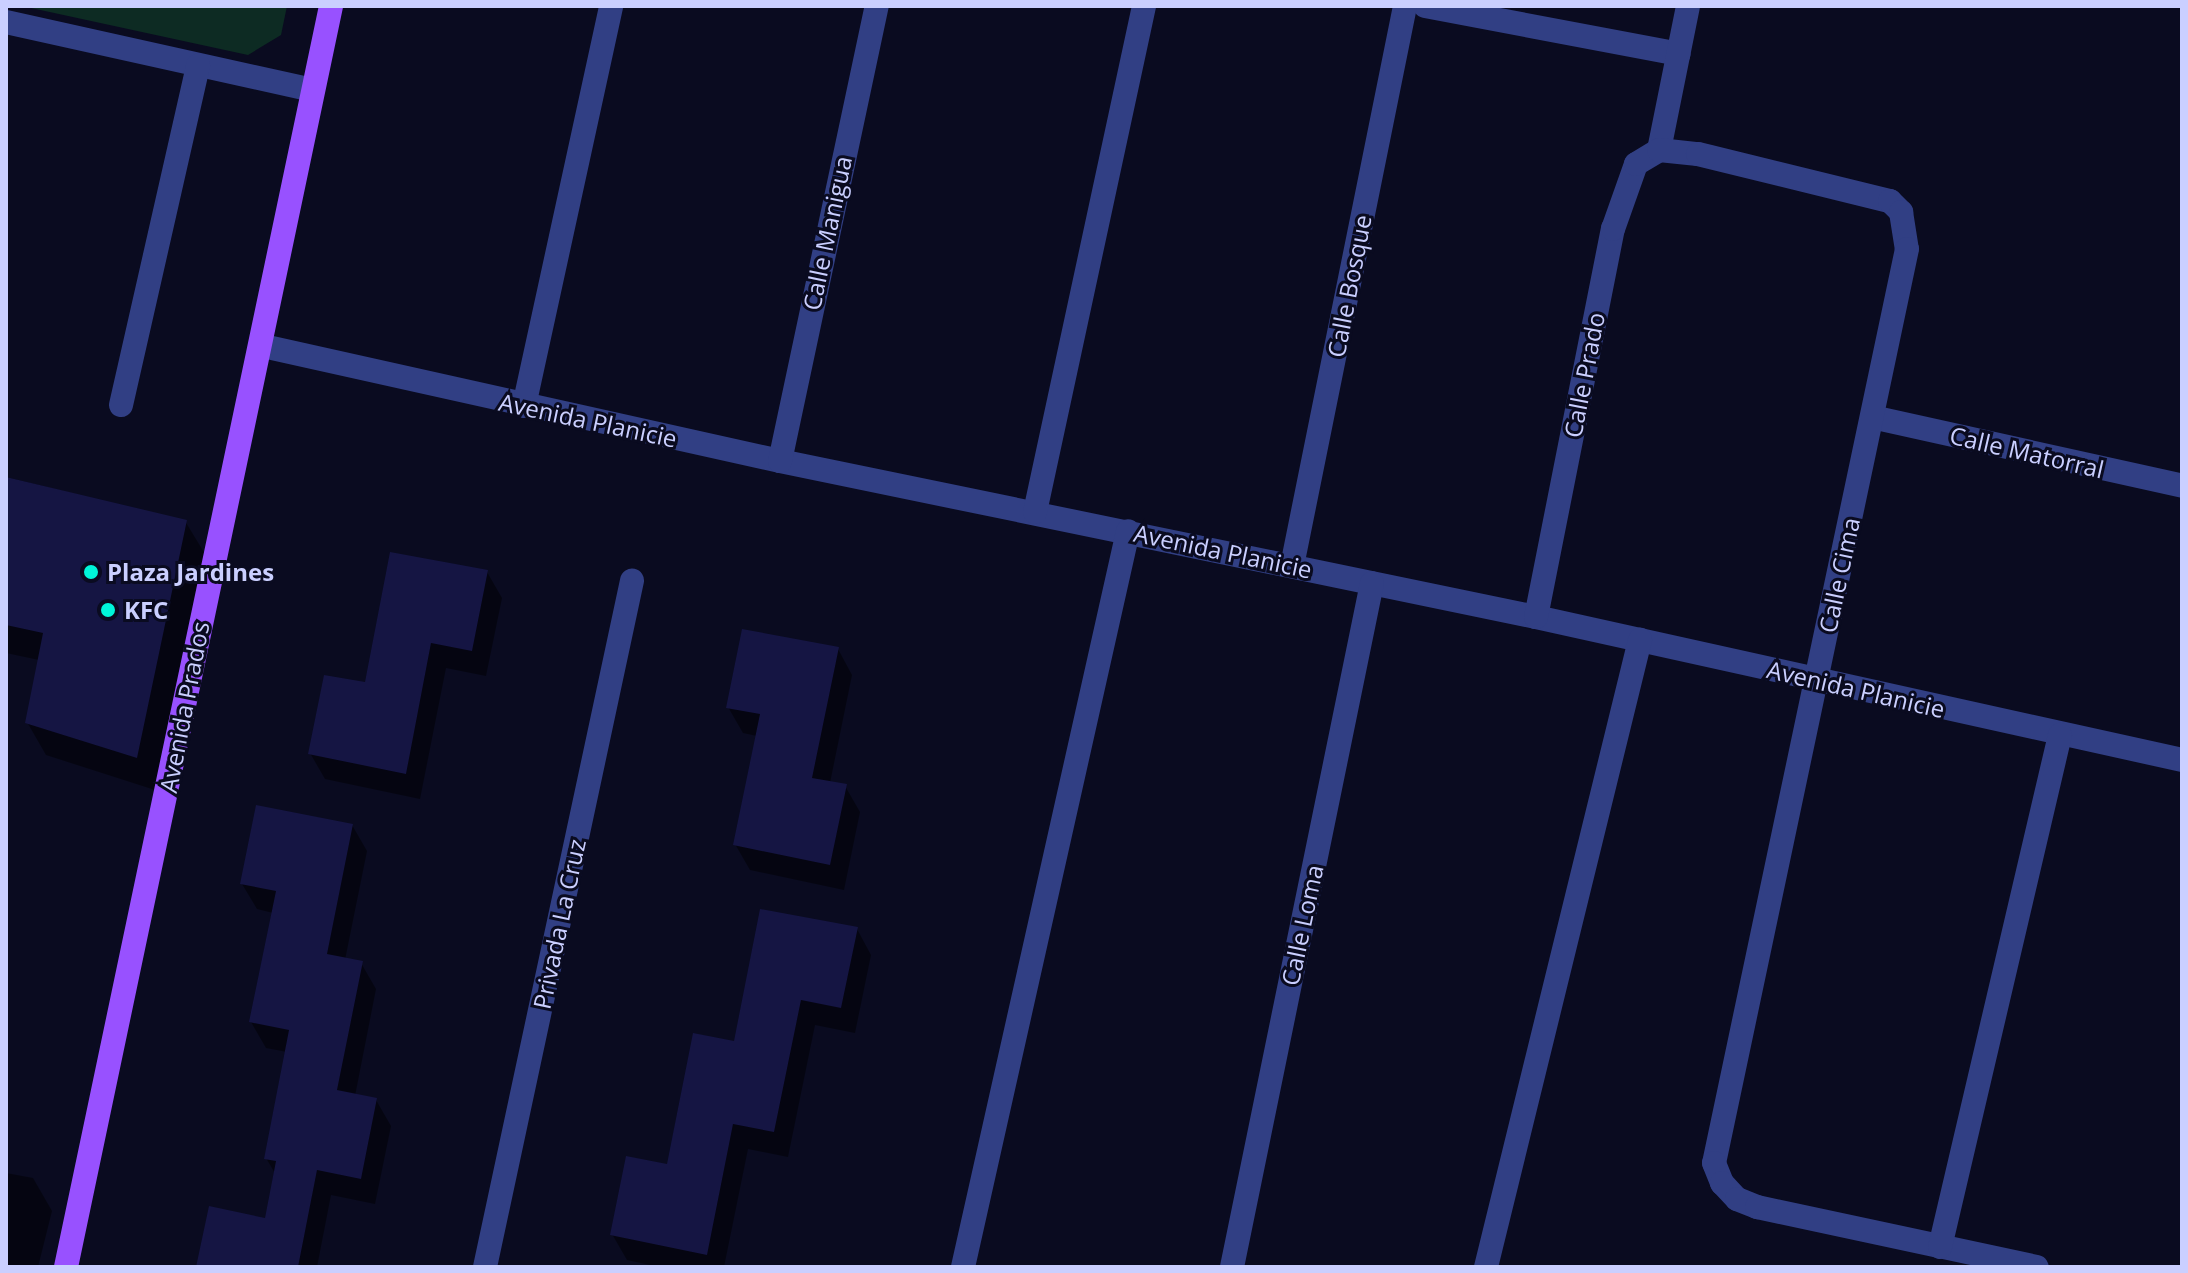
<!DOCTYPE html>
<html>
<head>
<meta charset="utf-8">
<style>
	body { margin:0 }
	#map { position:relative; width:2188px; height:1273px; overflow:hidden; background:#0a0b20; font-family:"Open Sans",sans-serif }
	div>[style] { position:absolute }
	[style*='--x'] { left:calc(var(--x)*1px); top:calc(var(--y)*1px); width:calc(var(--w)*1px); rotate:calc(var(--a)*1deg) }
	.green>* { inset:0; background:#0d2b23 }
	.shadow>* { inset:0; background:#0007 }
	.building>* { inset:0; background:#151543 }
	.minor>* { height:24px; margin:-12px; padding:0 12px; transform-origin:12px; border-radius:12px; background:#313f84 }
	.major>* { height:24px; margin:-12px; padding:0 12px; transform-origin:12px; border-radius:12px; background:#9851ff }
	.dots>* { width:22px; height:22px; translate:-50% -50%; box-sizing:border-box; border:4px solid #0a0b20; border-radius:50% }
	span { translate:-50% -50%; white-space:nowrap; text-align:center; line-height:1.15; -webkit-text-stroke:6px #0a0b20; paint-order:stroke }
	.street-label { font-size:24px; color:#cacfff }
	.poi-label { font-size:24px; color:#cacfff; font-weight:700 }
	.left { translate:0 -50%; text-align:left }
	.frame { position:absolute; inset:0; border:8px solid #cacfff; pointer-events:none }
</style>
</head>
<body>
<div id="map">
	<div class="green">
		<i style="clip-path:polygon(22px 6px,287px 6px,281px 35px,248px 55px)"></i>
	</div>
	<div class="shadow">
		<i style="clip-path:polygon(6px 477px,185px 521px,205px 554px,155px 790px,46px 755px,27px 722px,39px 660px,6px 653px)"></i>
		<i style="clip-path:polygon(487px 572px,502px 598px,486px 676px,446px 668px,420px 799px,325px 779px,310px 753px,367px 685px)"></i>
		<i style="clip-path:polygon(838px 649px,852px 675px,830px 783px,845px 786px,860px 812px,844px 890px,750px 870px,735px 844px,757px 736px,743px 733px,728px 707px)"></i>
		<i style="clip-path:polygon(352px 825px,367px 851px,345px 960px,361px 963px,376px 989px,355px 1096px,376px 1100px,391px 1126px,375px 1204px,331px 1195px,317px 1267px,198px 1267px,266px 1220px,276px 1175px,266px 1158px,287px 1052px,266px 1048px,251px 1022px,273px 913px,257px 909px,242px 884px)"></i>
		<i style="clip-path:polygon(857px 929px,871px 955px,855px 1033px,815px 1025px,788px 1157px,748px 1149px,724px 1267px,659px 1267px,627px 1260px,612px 1234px,668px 1166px,735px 1044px)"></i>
		<i style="clip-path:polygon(6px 1173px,33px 1178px,52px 1211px,38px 1267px,6px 1267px)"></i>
	</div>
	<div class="building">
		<i style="clip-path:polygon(6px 477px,187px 520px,137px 758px,25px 723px,43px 633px,6px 625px)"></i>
		<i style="clip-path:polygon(390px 552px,488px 570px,472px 651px,431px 643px,406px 774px,308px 754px,324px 675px,365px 682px)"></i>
		<i style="clip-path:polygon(742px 629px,839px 647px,812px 778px,847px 784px,830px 865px,733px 845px,760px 714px,726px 708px)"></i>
		<i style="clip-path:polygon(256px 805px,353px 824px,327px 954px,363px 961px,337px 1090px,377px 1098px,361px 1179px,317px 1170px,298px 1267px,196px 1267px,209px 1206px,265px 1218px,276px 1161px,264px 1159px,289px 1030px,249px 1022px,276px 891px,240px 884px)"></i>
		<i style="clip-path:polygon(760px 909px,858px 927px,841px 1008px,801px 1000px,774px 1132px,733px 1124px,707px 1255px,610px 1235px,626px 1156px,667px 1164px,693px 1033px,734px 1041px)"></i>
	</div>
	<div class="minor">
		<i style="--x:1425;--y:6;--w:258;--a:10.7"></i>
		<i style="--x:6;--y:22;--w:313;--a:12.5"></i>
		<i style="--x:1659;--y:150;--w:147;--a:-78.6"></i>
		<i style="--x:263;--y:346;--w:530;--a:12.54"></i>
		<i style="--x:780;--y:461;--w:772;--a:11.66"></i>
		<i style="--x:1536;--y:617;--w:662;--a:12.48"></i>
		<i style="--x:121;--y:405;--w:348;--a:-77.2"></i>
		<i style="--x:524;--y:406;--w:409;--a:-77.7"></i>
		<i style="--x:1872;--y:417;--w:318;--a:12.5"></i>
		<i style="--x:780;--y:461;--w:465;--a:-78"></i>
		<i style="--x:1035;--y:512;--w:518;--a:-77.84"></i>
		<i style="--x:1292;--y:566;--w:571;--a:-78.59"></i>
		<i style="--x:1536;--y:617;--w:396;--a:-78.8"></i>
		<i style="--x:1613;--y:229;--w:69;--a:-70.5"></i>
		<i style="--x:1636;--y:164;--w:27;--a:-31"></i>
		<i style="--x:1659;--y:150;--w:39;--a:6"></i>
		<i style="--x:1698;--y:154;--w:198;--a:13.8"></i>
		<i style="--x:1890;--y:201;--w:16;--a:45"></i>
		<i style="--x:1901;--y:212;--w:37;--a:81"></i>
		<i style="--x:1907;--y:249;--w:934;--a:101.92"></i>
		<i style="--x:1714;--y:1163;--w:22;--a:68"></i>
		<i style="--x:1722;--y:1183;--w:22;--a:47"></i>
		<i style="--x:1737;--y:1199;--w:22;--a:22"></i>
		<i style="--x:1757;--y:1207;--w:286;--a:12.1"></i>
		<i style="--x:1940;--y:1247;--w:526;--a:-76.81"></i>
		<i style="--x:485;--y:1267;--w:702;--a:-77.91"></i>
		<i style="--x:963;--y:1267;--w:754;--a:-77.36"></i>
		<i style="--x:1232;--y:1267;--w:698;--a:-78.43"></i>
		<i style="--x:1486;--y:1267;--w:646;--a:-76.2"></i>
	</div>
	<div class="major">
		<i style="--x:66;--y:1267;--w:1289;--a:-78.13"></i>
	</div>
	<div class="dots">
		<i style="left:91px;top:572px;background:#00f5d9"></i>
		<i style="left:108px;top:610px;background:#00f5d9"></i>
	</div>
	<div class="street-label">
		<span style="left:827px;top:233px;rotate:-78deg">Calle Manigua</span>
		<span style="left:1349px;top:286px;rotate:-79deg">Calle Bosque</span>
		<span style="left:1584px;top:375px;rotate:-79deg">Calle Prado</span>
		<span style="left:588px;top:420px;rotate:12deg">Avenida Planicie</span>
		<span style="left:2027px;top:452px;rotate:13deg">Calle Matorral</span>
		<span style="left:1223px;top:551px;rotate:12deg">Avenida Planicie</span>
		<span style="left:1839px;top:575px;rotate:-78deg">Calle Cima</span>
		<span style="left:1856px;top:689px;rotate:13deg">Avenida Planicie</span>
		<span style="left:184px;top:707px;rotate:-79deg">Avenida Prados</span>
		<span style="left:559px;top:924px;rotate:-78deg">Privada La Cruz</span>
		<span style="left:1302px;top:925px;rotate:-78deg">Calle Loma</span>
	</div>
	<div class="poi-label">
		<span class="left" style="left:107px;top:572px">Plaza Jardines</span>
		<span class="left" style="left:124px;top:610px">KFC</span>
	</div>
	<div class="frame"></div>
</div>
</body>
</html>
